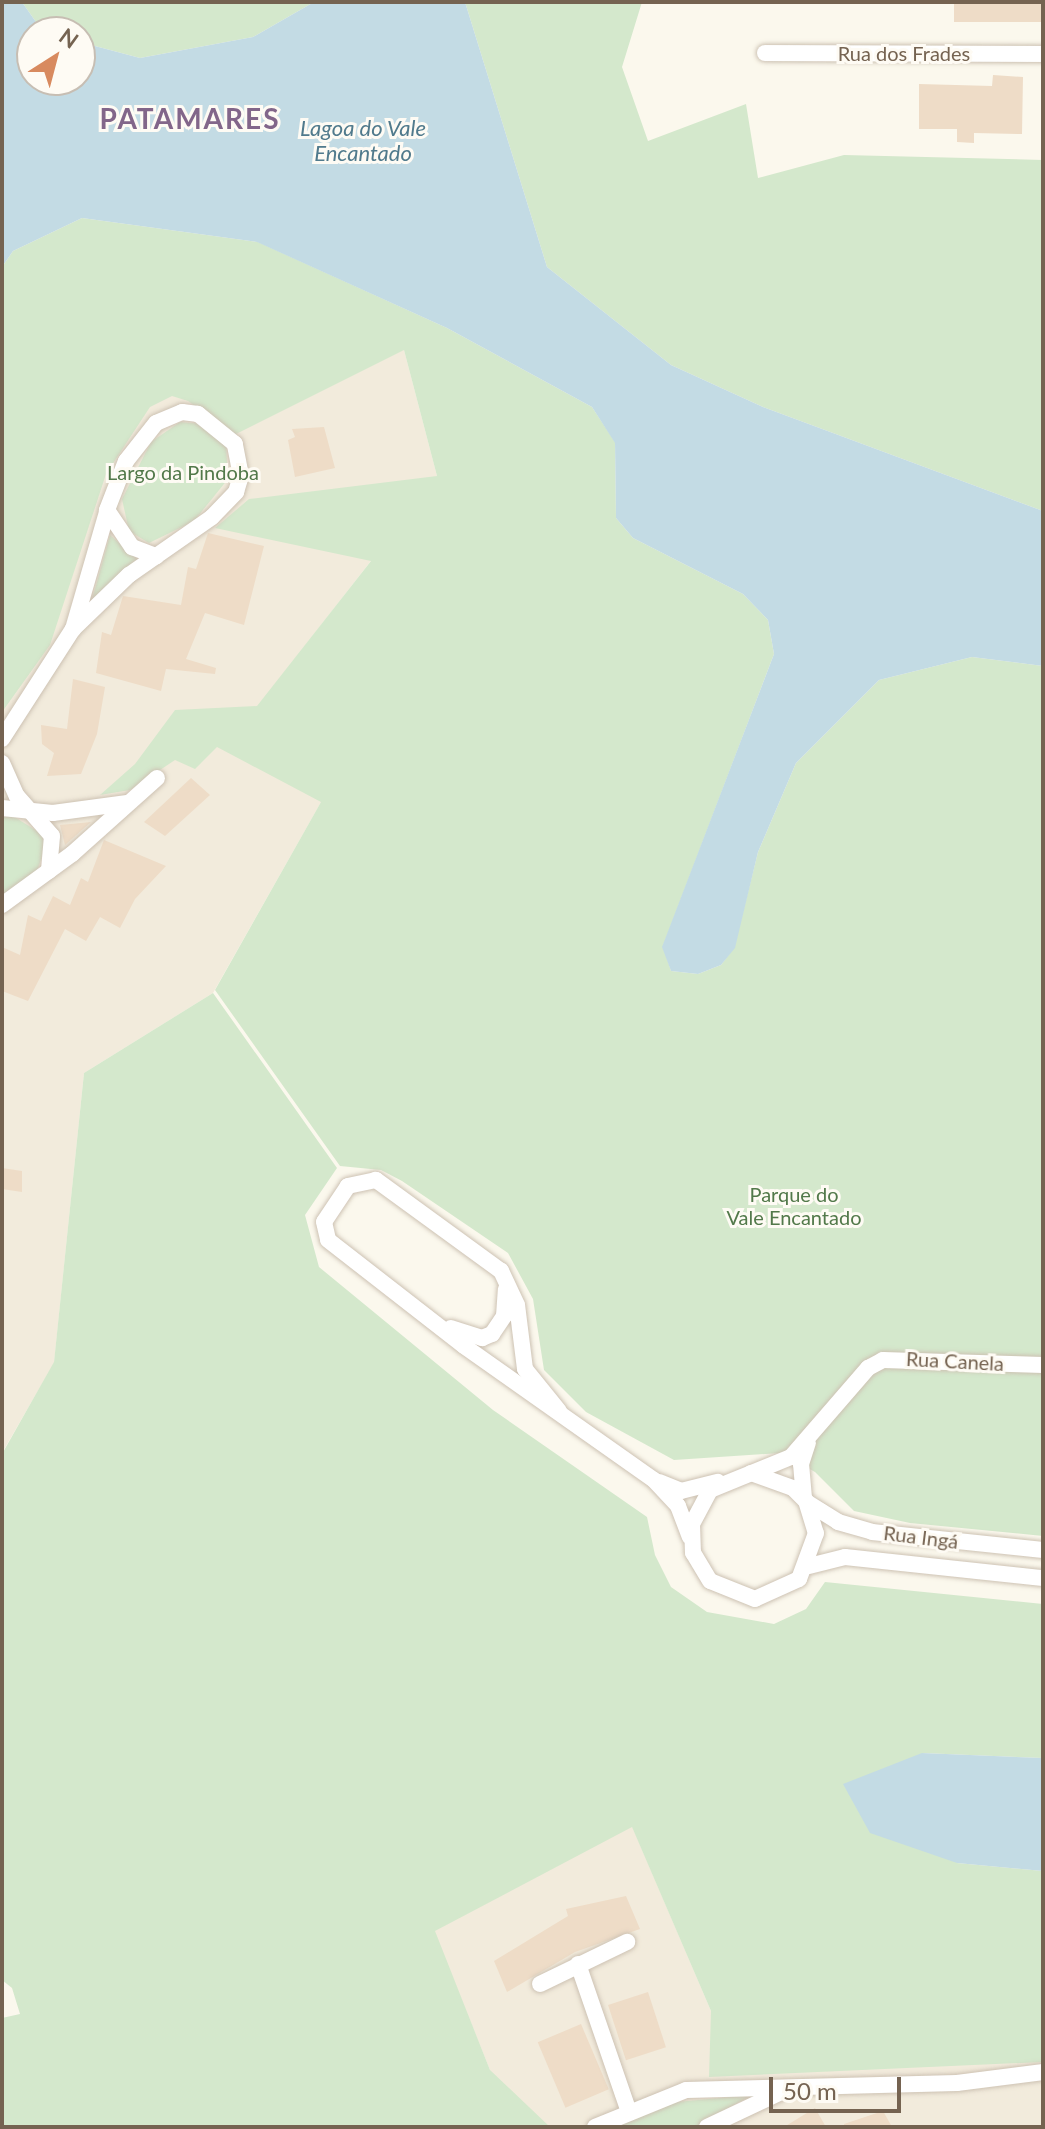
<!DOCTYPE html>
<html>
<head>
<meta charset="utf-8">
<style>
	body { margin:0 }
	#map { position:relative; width:1045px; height:2129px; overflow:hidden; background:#fbf8ed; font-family:Lato,sans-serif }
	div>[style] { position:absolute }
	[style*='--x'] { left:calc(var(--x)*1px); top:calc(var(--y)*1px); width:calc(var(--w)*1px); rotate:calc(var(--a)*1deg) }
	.residential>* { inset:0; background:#f2ebdc }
	.green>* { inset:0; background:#d4e8cc }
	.water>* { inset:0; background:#c3dbe4 }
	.building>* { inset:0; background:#eedcc7; transform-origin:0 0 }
	.roads { filter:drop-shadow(0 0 2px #cdc2b3) drop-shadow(0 0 2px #cdc2b3) }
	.minor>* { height:16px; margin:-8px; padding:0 8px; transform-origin:8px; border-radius:8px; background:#fff }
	span { translate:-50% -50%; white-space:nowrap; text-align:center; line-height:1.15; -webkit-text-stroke:6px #fefbf4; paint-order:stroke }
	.street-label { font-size:20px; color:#756351 }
	.park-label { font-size:20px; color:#52794a }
	.water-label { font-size:22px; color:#507a8c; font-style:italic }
	.district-label { font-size:28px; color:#82668a; font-weight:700; letter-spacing:2px }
	.frame { position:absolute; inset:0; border:4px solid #756351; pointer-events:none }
	.north { position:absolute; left:16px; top:16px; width:80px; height:80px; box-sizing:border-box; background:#fefbf4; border:2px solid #c7beb3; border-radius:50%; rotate:36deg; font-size:22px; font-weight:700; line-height:32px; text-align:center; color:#756351 }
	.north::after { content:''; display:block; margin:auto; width:28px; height:36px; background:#d88a5f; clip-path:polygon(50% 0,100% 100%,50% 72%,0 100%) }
	.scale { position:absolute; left:769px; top:2077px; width:132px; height:36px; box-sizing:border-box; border:4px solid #756351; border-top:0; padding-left:10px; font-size:24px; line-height:28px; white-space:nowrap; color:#756351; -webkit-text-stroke:6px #fefbf4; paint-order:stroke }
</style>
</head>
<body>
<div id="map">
	<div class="residential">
		<i style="clip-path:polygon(404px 350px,437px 476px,258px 706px,337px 774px,213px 993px,84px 1073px,54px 1363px,2px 1453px,2px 393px)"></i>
		<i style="clip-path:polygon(632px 1826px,711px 2011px,1043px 1976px,1043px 2127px,400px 2127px,490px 2070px,434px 1931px)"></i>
	</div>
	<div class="green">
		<i style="clip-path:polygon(22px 2px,314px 2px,253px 37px,140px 58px,80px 42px,80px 32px,43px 32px)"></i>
		<i style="clip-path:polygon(465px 2px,642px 2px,622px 67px,648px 141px,746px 104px,758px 178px,844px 155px,1043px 160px,1043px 511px,763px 407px,671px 365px,547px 267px)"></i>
		<i style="clip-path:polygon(82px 218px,258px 242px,447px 328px,592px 407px,615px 442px,616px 518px,633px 538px,743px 594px,768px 620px,774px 654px,663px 946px,671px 971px,698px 974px,721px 965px,734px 948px,758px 852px,796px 763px,879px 680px,972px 657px,1043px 666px,1043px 1536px,910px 1523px,854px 1511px,815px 1472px,781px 1453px,674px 1460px,586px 1412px,544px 1370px,533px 1299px,508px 1253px,402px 1181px,381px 1170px,340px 1166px,215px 990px,321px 802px,217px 747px,195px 769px,175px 760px,130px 790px,100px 795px,135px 764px,175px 710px,257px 706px,371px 561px,215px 528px,249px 499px,437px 476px,404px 350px,234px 435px,188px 401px,172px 396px,150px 407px,106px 474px,50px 645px,2px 712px,2px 267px,13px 251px)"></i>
		<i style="clip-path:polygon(180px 422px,202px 424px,226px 446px,228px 479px,194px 521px,149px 543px,129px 531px,122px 499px,151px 442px)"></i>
		<i style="clip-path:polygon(110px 535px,137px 559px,92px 600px)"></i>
		<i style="clip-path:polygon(13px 816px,48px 838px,37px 871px,2px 897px,2px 817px)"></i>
		<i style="clip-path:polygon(213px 993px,337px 1168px,305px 1215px,319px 1267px,493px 1410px,647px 1517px,655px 1555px,671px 1587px,707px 1612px,774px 1624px,806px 1609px,825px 1582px,1043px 1604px,1043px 1758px,922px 1753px,957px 1863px,1043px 1871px,1043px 2062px,709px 2077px,711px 2011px,632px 1827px,435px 1931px,490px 2070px,550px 2127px,2px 2127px,2px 2018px,20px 2014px,12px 1988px,2px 1980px,2px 1454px,54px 1362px,84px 1073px)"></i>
		<i style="clip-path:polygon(752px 2095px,694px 2127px,610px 2127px,676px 2102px)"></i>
	</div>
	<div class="water">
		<i style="clip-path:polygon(2px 2px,22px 2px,43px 32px,32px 32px,32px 80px,80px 80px,80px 42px,140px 58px,253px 37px,314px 2px,465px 2px,547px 267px,671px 365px,763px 407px,1043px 511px,1043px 666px,972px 657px,879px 680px,796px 763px,758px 852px,735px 948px,721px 965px,698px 974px,671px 971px,662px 947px,774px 654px,768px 620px,743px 594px,633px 538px,616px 518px,615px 443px,592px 407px,447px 328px,257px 242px,82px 218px,13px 251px,2px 267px)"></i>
		<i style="clip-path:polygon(922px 1753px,1043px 1758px,1043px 1871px,957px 1863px,870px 1833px,843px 1784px)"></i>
	</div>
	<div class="building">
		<i style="left:954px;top:2px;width:89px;height:20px"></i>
		<i style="clip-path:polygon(993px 75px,1023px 77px,1022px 134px,974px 133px,974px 143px,957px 142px,957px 129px,919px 129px,919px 84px,992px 86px)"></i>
		<i style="clip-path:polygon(324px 427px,335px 468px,295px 477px,288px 440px,295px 437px,292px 429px)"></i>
		<i style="clip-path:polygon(208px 533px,264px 546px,244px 625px,205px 613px,186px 659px,216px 668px,215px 674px,166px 669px,161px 691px,96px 673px,102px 632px,111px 635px,123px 596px,181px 605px,188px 567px,196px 569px)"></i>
		<i style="clip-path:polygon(73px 679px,105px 687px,97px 734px,81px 774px,47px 776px,54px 753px,42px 744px,41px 725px,67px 729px)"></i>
		<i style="clip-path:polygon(191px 778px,210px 795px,165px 836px,144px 822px)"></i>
		<i style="clip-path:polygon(91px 822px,65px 845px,60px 825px)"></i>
		<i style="clip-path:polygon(104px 840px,166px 866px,135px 899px,120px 928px,100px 917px,86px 941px,65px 929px,28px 1001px,2px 991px,2px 947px,20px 955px,28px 915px,41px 921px,53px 896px,70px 905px,81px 878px,88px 882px)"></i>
		<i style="clip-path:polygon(2px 1168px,22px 1171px,22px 1192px,2px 1189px)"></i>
		<i style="clip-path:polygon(626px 1896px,640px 1929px,575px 1952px,507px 1992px,494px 1961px,568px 1916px,566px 1909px)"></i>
		<i style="left:648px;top:1992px;width:58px;height:42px;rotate:72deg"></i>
		<i style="left:581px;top:2024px;width:71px;height:47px;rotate:67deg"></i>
		<i style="clip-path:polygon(815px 2108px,826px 2127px,784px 2127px)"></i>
		<i style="clip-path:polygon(883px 2111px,892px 2127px,844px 2127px,844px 2124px)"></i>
	</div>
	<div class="roads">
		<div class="minor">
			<i style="--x:765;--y:53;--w:278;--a:0.2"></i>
			<i style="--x:73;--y:629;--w:78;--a:-44"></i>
			<i style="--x:129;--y:575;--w:101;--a:-34.9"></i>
			<i style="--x:212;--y:517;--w:35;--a:-46"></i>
			<i style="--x:236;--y:492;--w:17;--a:-73"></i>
			<i style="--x:241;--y:476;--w:33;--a:-101"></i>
			<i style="--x:235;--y:444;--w:48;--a:-141"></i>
			<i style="--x:198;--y:414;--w:16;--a:-173"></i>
			<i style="--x:182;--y:412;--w:28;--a:157"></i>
			<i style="--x:156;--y:423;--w:48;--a:128.3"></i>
			<i style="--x:126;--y:461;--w:53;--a:111.2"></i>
			<i style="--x:107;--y:510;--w:45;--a:56"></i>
			<i style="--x:132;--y:547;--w:26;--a:21"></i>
			<i style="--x:2;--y:739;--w:131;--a:-57.2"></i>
			<i style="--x:73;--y:629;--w:122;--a:-73.8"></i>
			<i style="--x:2;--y:763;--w:36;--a:66"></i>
			<i style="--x:17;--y:796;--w:53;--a:48.8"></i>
			<i style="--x:52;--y:836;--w:35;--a:95"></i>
			<i style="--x:2;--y:808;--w:51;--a:5.6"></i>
			<i style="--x:53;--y:813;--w:75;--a:-7.7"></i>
			<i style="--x:2;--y:905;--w:87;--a:-36.1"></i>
			<i style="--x:72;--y:854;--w:114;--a:-41.8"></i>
			<i style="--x:451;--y:1328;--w:33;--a:18"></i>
			<i style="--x:482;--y:1338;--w:11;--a:-22"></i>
			<i style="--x:492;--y:1334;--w:22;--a:-56"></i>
			<i style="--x:504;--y:1316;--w:27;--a:-86"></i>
			<i style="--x:559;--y:1411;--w:54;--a:-129"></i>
			<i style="--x:525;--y:1369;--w:64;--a:-97.1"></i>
			<i style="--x:517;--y:1305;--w:38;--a:-115"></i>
			<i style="--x:501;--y:1271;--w:155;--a:-143.9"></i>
			<i style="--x:376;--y:1180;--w:29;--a:168"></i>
			<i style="--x:348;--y:1186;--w:43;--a:123.7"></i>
			<i style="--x:324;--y:1222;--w:18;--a:77"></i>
			<i style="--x:328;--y:1240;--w:172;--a:37.9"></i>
			<i style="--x:464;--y:1346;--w:232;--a:35.2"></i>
			<i style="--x:654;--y:1480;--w:35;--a:47"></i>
			<i style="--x:678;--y:1506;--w:33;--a:69"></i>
			<i style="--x:751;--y:1473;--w:45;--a:19.7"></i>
			<i style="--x:793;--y:1488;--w:18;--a:45"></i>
			<i style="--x:806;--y:1501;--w:34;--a:73"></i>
			<i style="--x:816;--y:1533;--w:49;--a:110.3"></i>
			<i style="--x:799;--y:1579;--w:48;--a:155.6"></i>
			<i style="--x:755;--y:1599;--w:48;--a:-158.2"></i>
			<i style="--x:710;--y:1581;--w:33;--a:-121"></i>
			<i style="--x:693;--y:1553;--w:29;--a:-92"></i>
			<i style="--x:692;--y:1524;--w:38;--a:-62"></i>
			<i style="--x:710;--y:1490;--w:87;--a:-22.2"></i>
			<i style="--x:791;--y:1457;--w:118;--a:-49.1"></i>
			<i style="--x:868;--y:1368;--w:17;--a:-28"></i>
			<i style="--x:883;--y:1360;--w:160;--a:1.8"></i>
			<i style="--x:659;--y:1482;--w:24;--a:22"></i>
			<i style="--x:681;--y:1491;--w:38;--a:-14"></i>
			<i style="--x:804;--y:1498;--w:34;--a:-95"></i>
			<i style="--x:801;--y:1464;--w:22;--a:-72"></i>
			<i style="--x:808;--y:1503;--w:36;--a:32"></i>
			<i style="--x:838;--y:1522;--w:35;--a:16"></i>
			<i style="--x:872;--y:1532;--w:172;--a:6"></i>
			<i style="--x:809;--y:1566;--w:37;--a:-14"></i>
			<i style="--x:845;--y:1557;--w:199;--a:6.1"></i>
			<i style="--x:578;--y:1964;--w:153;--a:71"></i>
			<i style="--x:540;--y:1984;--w:97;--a:-25.8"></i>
			<i style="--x:595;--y:2127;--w:98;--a:-22.1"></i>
			<i style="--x:686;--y:2090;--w:271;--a:-1.5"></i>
			<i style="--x:957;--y:2083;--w:87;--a:-7.3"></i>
			<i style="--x:707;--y:2127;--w:82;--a:-25.3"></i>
		</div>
	</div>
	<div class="street-label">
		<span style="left:904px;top:53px">Rua dos Frades</span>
		<span style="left:955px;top:1361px;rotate:3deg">Rua Canela</span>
		<span style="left:921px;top:1537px;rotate:7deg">Rua Ingá</span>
	</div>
	<div class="park-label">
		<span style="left:183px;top:472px">Largo da Pindoba</span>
		<span style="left:794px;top:1206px">Parque do<br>Vale Encantado</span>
	</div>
	<div class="water-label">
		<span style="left:363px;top:140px">Lagoa do Vale<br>Encantado</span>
	</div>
	<div class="district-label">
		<span style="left:190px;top:118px">PATAMARES</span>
	</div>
	<div class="frame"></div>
	<div class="north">N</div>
	<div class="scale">50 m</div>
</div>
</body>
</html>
